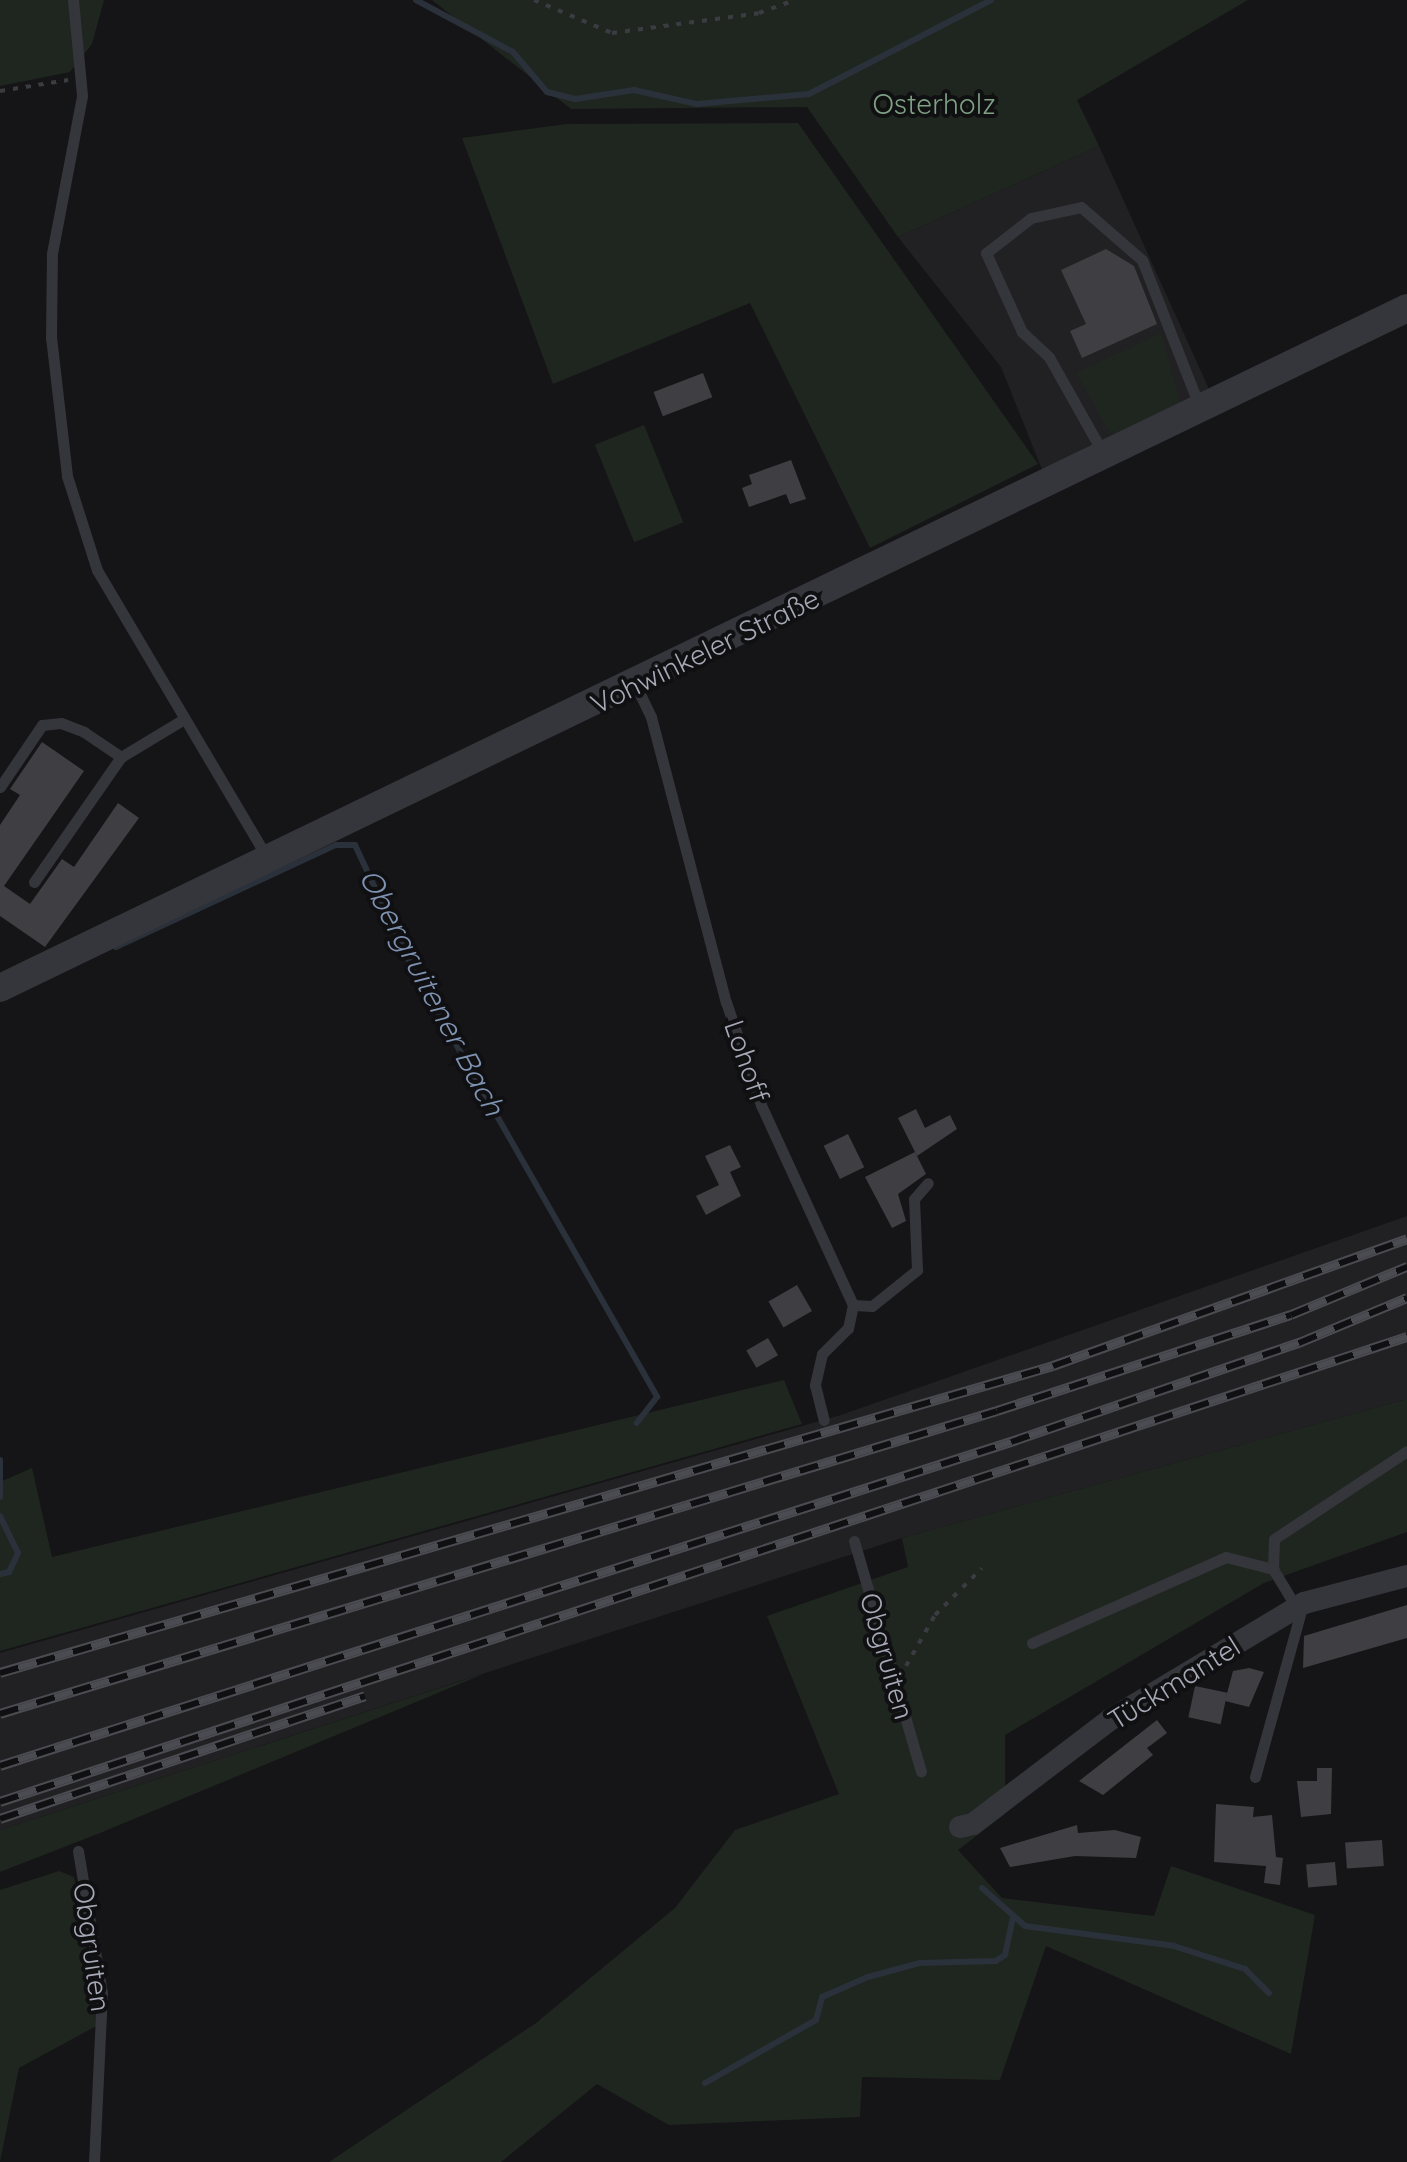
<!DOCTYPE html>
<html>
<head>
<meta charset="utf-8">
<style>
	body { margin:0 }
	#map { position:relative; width:1407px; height:2162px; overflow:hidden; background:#151416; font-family:Quicksand,sans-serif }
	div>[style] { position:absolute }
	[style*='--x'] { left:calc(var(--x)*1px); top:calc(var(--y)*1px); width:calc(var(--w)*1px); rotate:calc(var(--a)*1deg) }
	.built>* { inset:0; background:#212023 }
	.green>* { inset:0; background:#1f2620; transform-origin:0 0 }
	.stream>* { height:6px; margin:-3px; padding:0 3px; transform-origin:3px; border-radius:3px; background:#2b313a }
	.building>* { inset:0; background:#3f3e43; transform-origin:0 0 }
	.path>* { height:4px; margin-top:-2px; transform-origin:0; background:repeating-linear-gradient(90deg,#3b3c42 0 5px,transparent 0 13px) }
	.service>* { height:11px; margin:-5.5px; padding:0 5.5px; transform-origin:5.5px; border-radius:5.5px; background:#35363b }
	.minor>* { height:22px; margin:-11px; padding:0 11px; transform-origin:11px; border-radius:11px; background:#35363b }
	.tertiary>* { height:28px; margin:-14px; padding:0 14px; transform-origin:14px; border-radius:14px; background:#35363b }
	.rail>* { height:10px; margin-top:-5px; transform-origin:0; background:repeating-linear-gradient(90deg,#100f11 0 19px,#4b4b52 0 38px); box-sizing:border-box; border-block:2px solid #4b4b52 }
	span { translate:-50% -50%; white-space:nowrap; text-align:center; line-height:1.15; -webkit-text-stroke:8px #100f11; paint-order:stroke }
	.park-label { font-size:28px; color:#7ea184 }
	.street-label { font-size:28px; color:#a6a9b6 }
	.water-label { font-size:30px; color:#7e92b1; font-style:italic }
</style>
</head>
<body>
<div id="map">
	<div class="built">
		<i style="clip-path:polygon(1099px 146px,1209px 389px,1045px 477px,1001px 367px,898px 237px)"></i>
		<i style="clip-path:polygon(1407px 1216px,1407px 1399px,902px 1538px,0 1830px,0 1653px,841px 1415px)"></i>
	</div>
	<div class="green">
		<i style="clip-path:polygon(0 0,104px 0,92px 44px,70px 72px,0 86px)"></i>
		<i style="clip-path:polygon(432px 0,1248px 0,1077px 100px,1099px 146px,898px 237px,807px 107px,571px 109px)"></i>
		<i style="clip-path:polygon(798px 123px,1038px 464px,870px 548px,750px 303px,553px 384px,462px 138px,567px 124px)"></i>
		<i style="clip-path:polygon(1161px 333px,1181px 406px,1128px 435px,1109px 431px,1076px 373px)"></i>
		<i style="left:644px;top:425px;width:105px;height:53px;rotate:68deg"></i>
		<i style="clip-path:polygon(784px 1380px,802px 1424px,0 1651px,0 1482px,32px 1468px,52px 1557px)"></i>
		<i style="clip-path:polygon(1407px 1399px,1407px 1532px,1264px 1583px,1005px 1735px,1005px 1814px,958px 1850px,1002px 1898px,1154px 1916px,1171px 1866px,1315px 1915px,1291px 2054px,1046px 1946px,1000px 2080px,862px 2077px,860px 2117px,669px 2125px,597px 2084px,501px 2162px,329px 2162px,536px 2023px,675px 1908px,735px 1830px,839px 1794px,767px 1616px,908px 1567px,902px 1538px)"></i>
		<i style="clip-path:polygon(486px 1673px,100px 1833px,0 1872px,0 1830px)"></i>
		<i style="clip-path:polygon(59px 1871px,74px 1877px,100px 2024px,19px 2068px,0 2162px,0 1890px)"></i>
	</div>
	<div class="stream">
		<i style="--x:416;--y:0;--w:110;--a:28.2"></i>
		<i style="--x:513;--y:52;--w:52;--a:49.6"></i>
		<i style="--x:547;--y:92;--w:29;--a:14"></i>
		<i style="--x:575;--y:99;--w:60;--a:-8.7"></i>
		<i style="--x:634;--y:90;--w:65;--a:12.5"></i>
		<i style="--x:697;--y:104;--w:112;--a:-5.1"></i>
		<i style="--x:809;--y:94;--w:205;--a:-27.3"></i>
		<i style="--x:116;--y:947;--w:242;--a:-24.9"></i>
		<i style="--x:336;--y:845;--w:19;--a:0"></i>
		<i style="--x:355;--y:845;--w:135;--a:65"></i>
		<i style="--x:412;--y:967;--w:495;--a:60.3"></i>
		<i style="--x:657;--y:1397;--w:33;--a:128"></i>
		<i style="--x:0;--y:1460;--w:37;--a:90"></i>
		<i style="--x:0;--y:1516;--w:41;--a:64.1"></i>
		<i style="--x:18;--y:1553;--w:21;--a:115"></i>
		<i style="--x:9;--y:1572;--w:9;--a:167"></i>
		<i style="--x:982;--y:1888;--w:57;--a:41.5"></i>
		<i style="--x:1025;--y:1926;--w:150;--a:7.6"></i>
		<i style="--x:1174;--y:1946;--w:75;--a:17.9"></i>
		<i style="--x:1245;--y:1969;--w:34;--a:45"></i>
		<i style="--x:705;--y:2083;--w:128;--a:-29.6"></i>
		<i style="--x:816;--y:2020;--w:24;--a:-75"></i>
		<i style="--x:822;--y:1997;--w:50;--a:-23.5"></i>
		<i style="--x:868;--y:1977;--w:54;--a:-15.1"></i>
		<i style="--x:920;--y:1963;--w:76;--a:-1.5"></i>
		<i style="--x:996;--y:1961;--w:11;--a:-34"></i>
		<i style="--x:1005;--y:1955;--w:40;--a:-78"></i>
	</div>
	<div class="building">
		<i style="clip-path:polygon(1106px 249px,1134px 266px,1157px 324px,1082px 358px,1070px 331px,1086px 324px,1061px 270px)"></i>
		<i style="left:703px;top:373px;width:26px;height:53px;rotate:69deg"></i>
		<i style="clip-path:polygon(791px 460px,806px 499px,790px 504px,786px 494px,749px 507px,742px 488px,752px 484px,749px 475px)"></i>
		<i style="clip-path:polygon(42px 742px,84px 771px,4px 886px,30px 904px,62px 859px,74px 867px,118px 803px,139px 818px,45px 947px,0 916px,0 825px,20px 795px,10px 789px)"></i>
		<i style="clip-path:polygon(916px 1109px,925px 1128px,950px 1115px,957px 1129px,917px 1156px,898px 1118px)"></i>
		<i style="left:848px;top:1134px;width:37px;height:27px;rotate:64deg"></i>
		<i style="clip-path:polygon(730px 1145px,741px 1167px,730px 1172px,741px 1196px,706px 1215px,696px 1196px,719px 1185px,705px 1156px)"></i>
		<i style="clip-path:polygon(915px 1152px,926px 1174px,898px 1194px,906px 1221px,892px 1228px,865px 1177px)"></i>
		<i style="left:797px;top:1285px;width:30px;height:33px;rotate:60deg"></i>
		<i style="left:768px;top:1338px;width:20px;height:25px;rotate:60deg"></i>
		<i style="clip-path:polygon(1407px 1605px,1407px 1638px,1303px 1668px,1304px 1636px)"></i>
		<i style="clip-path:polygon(1249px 1668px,1264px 1672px,1249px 1707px,1225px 1701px,1233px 1671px)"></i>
		<i style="left:1195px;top:1686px;width:33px;height:32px;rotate:12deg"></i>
		<i style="clip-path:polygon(1157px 1720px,1167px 1733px,1147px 1748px,1153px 1755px,1103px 1795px,1079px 1781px)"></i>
		<i style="clip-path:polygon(1317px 1768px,1332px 1768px,1331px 1814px,1301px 1817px,1297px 1781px,1317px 1781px)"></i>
		<i style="clip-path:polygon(1216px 1804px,1254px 1807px,1253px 1817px,1272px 1815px,1276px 1857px,1283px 1858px,1280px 1885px,1264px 1883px,1266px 1866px,1214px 1862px)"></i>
		<i style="clip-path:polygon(1077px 1825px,1078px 1833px,1115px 1830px,1141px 1837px,1136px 1858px,1075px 1856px,1010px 1867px,1000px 1848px)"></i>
		<i style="left:1382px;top:1840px;width:26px;height:37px;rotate:86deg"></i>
		<i style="left:1335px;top:1862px;width:23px;height:29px;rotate:85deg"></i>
	</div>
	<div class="path">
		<i style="--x:534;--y:0;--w:85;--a:22.9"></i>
		<i style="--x:612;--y:33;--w:148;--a:-7.7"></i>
		<i style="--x:759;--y:13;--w:38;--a:-20"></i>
		<i style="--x:0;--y:91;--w:69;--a:-9.2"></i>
		<i style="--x:906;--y:1666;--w:59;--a:-60.4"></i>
		<i style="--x:935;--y:1615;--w:66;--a:-45"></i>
	</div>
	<div class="service">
		<i style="--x:73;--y:0;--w:96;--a:84.6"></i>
		<i style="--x:82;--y:96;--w:161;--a:100.8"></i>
		<i style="--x:52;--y:254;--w:83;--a:90.7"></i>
		<i style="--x:51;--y:337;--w:140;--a:83.4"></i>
		<i style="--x:67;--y:476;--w:99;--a:72.3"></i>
		<i style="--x:97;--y:570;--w:334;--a:59.4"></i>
		<i style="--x:1103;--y:453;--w:110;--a:-119.4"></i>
		<i style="--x:1049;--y:357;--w:37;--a:-137"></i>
		<i style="--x:1022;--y:332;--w:87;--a:-114.5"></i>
		<i style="--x:986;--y:253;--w:57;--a:-37.9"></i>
		<i style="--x:1031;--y:218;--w:51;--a:-12.4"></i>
		<i style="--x:1081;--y:207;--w:81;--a:41"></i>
		<i style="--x:1142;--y:260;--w:159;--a:68.6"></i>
		<i style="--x:635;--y:684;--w:37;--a:64"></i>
		<i style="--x:651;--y:717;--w:295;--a:75.3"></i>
		<i style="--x:726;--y:1002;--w:109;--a:71.2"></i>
		<i style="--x:761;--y:1105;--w:220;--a:65.3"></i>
		<i style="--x:853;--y:1305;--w:24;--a:102"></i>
		<i style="--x:848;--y:1328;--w:37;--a:135"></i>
		<i style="--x:822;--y:1354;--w:32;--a:103"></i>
		<i style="--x:815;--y:1385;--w:36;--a:76"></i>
		<i style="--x:0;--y:787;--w:75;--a:-55.9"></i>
		<i style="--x:42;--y:725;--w:19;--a:-6"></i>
		<i style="--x:61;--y:723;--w:25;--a:21"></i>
		<i style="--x:84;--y:732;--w:45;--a:34"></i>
		<i style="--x:34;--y:882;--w:152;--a:-55.2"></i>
		<i style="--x:121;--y:757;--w:74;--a:-31.1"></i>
		<i style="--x:853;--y:1305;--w:19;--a:3"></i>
		<i style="--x:872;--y:1306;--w:58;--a:-38.7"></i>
		<i style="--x:917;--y:1270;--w:71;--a:-92.4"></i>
		<i style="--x:914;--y:1199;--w:21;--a:-49"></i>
		<i style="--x:854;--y:1541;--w:240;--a:73.8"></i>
		<i style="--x:1296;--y:1607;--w:44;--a:-121.2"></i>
		<i style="--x:1273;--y:1569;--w:30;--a:-88"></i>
		<i style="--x:1274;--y:1539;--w:159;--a:-33.5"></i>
		<i style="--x:1032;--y:1643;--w:212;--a:-23.9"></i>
		<i style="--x:1226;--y:1557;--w:49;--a:14.3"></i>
		<i style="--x:1255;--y:1777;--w:176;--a:-74.5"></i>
		<i style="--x:78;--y:1851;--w:144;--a:80.4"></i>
		<i style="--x:102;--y:1993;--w:169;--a:92.7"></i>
	</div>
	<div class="minor">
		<i style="--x:960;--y:1827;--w:13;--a:-13"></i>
		<i style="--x:973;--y:1824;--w:173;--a:-37.3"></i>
		<i style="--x:1111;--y:1719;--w:225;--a:-31"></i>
		<i style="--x:1304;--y:1603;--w:106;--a:-14.7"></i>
	</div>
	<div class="tertiary">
		<i style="--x:0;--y:988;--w:1563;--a:-25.79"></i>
	</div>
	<div class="rail">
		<i style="--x:0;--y:1673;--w:1097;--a:-16.25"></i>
		<i style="--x:1053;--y:1366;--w:376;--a:-19.7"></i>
		<i style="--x:0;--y:1714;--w:1042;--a:-16.9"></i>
		<i style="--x:997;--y:1411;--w:309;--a:-18.1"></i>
		<i style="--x:1291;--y:1315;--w:126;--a:-22.5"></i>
		<i style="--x:0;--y:1766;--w:1062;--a:-17.77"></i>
		<i style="--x:1011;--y:1442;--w:305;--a:-19"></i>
		<i style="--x:1299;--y:1343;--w:117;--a:-22.6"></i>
		<i style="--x:0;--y:1802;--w:1482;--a:-18.29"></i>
		<i style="--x:0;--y:1819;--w:385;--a:-18.6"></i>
	</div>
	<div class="park-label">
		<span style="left:934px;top:104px">Osterholz</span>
	</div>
	<div class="street-label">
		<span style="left:705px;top:651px;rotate:-26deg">Vohwinkeler Straße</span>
		<span style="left:747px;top:1061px;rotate:71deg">Lohoff</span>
		<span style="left:887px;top:1656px;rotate:74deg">Obgruiten</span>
		<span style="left:1174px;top:1683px;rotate:-32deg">Tückmantel</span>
		<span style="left:92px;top:1947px;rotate:82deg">Obgruiten</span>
	</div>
	<div class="water-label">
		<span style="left:432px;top:992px;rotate:62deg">Obergruitener Bach</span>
	</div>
</div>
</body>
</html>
